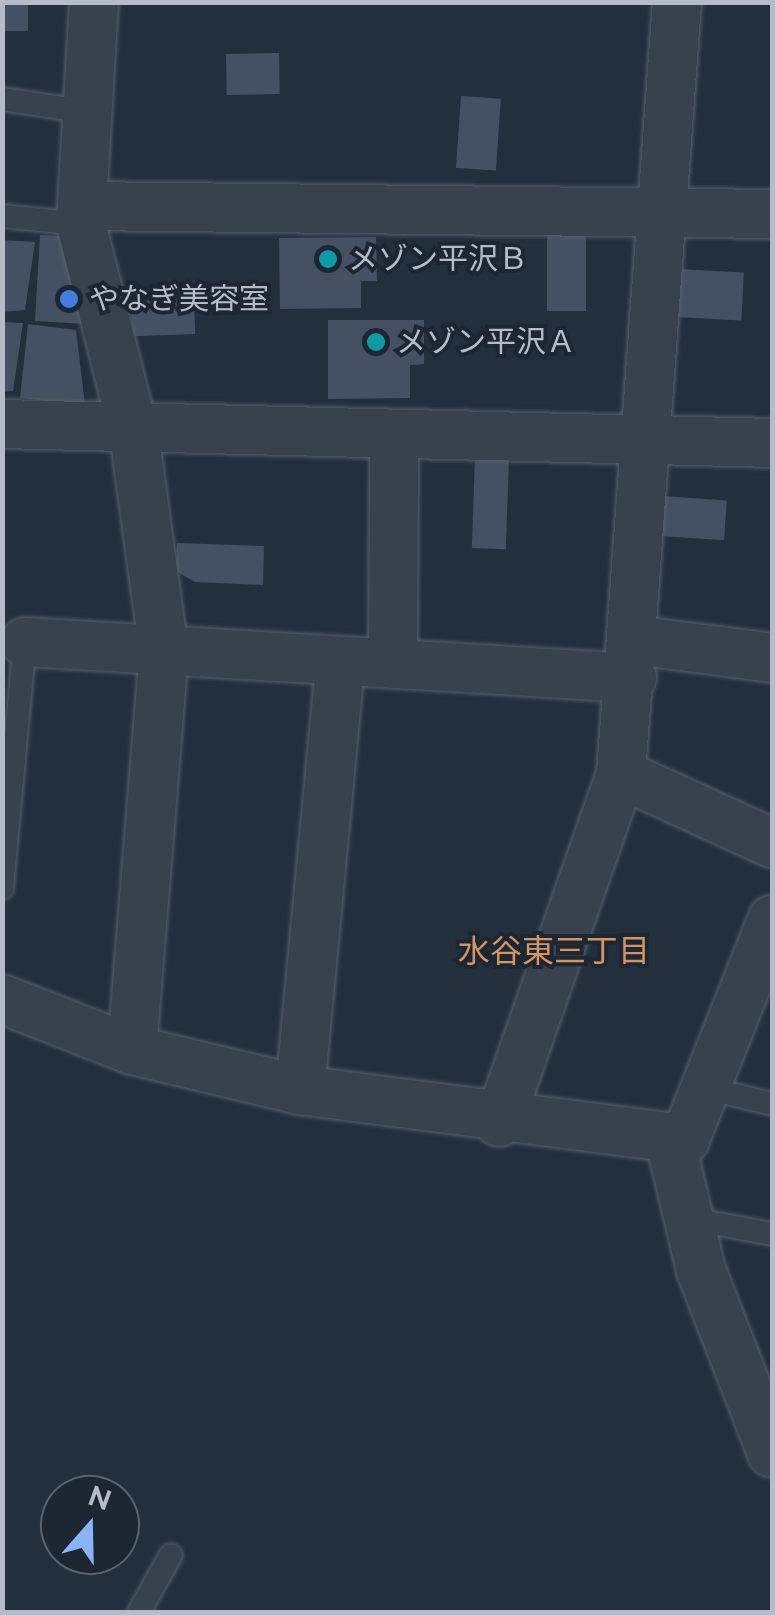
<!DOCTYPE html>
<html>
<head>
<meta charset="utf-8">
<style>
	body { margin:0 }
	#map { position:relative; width:775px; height:1615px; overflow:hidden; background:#242f3e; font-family:Raleway,"Noto Sans JP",sans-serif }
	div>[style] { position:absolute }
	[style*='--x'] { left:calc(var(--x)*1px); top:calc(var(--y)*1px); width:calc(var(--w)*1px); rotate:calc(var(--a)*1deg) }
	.building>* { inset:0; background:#455162; transform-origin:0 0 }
	.roads { filter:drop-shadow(0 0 2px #565f6c) drop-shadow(0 0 2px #565f6c) }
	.service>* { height:22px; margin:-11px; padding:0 11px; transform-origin:11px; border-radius:11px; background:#38414e }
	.minor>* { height:48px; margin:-24px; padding:0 24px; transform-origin:24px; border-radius:24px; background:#38414e }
	.dots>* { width:28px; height:28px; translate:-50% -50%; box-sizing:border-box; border:5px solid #1d2633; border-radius:50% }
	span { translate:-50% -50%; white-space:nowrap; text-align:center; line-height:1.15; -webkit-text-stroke:8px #1d2633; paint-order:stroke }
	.poi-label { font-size:30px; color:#b4bcc9 }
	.left { translate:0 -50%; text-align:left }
	.neighbourhood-label { font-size:32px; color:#d59563 }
	.frame { position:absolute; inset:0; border:5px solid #b4bcc9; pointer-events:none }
	.north { position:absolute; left:40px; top:1475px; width:100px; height:100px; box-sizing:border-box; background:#1d2633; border:2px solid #59626f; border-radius:50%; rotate:20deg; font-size:28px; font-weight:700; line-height:40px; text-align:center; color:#b4bcc9 }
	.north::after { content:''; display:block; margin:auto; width:35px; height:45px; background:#8ab4f8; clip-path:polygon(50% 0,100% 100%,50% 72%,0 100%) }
</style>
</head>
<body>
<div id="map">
	<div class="building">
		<i style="left:2px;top:2px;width:26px;height:29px"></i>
		<i style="left:279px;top:53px;width:41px;height:53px;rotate:89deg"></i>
		<i style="left:461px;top:96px;width:40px;height:72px;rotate:4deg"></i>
		<i style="left:547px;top:226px;width:39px;height:85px"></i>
		<i style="clip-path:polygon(40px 235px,59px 236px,86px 324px,35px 321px)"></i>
		<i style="clip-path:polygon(376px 237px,377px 281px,361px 281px,361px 308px,280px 309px,279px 238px)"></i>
		<i style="clip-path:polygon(2px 240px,35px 242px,25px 310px,2px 312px)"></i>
		<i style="left:678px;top:269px;width:66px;height:48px;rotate:3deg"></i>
		<i style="left:194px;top:299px;width:35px;height:63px;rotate:88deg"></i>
		<i style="clip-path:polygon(328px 320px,424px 320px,424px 364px,410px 365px,410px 398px,328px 399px)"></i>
		<i style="clip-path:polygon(2px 322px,23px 323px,13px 391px,2px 392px)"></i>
		<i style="clip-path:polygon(28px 324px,76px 330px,85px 405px,20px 398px)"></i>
		<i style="left:475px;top:457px;width:34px;height:91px;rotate:2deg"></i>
		<i style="left:663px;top:496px;width:64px;height:40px;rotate:4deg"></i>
		<i style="clip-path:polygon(177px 543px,264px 546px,263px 585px,195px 582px,176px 571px)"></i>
	</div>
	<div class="roads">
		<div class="service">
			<i style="--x:2;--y:99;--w:88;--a:8.5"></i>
			<i style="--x:2;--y:216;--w:79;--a:5.8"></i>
			<i style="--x:2;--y:888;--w:247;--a:-84.7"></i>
			<i style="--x:710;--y:1089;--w:64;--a:13.6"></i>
			<i style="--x:687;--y:1218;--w:86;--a:10.7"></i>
			<i style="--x:139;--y:1612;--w:65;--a:-60.7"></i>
		</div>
		<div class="minor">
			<i style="--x:94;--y:2;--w:222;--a:93.4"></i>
			<i style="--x:81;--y:224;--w:216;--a:75.8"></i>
			<i style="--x:134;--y:433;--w:220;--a:82.2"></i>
			<i style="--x:164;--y:651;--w:400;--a:94.6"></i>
			<i style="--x:82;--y:206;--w:690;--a:0.66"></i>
			<i style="--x:2;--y:424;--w:770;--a:1.41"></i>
			<i style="--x:634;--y:640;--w:139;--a:7.4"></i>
			<i style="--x:25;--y:642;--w:608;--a:3.39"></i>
			<i style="--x:393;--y:664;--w:229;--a:-89.7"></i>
			<i style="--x:621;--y:774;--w:166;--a:24.6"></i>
			<i style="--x:2;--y:999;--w:140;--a:21.4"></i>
			<i style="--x:132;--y:1050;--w:173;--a:13.4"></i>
			<i style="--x:300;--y:1090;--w:388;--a:7.3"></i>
			<i style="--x:685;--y:1139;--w:236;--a:-68.3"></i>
			<i style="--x:300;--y:1090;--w:427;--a:-84.6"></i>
			<i style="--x:499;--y:1122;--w:369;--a:-70.7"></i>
			<i style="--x:621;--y:774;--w:774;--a:-85.85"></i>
			<i style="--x:670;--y:1140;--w:134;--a:76.6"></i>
			<i style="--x:701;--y:1270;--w:196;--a:68.8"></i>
		</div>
	</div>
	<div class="dots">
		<i style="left:328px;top:259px;background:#0f9aa8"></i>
		<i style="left:69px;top:299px;background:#3f7fe0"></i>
		<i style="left:376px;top:342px;background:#0f9aa8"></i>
	</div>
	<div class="poi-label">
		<span class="left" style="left:348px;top:259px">メゾン平沢Ｂ</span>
		<span class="left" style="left:89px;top:299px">やなぎ美容室</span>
		<span class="left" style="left:396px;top:342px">メゾン平沢Ａ</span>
	</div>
	<div class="neighbourhood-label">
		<span style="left:554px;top:951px">水谷東三丁目</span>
	</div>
	<div class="frame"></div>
	<div class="north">N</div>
</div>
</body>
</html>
